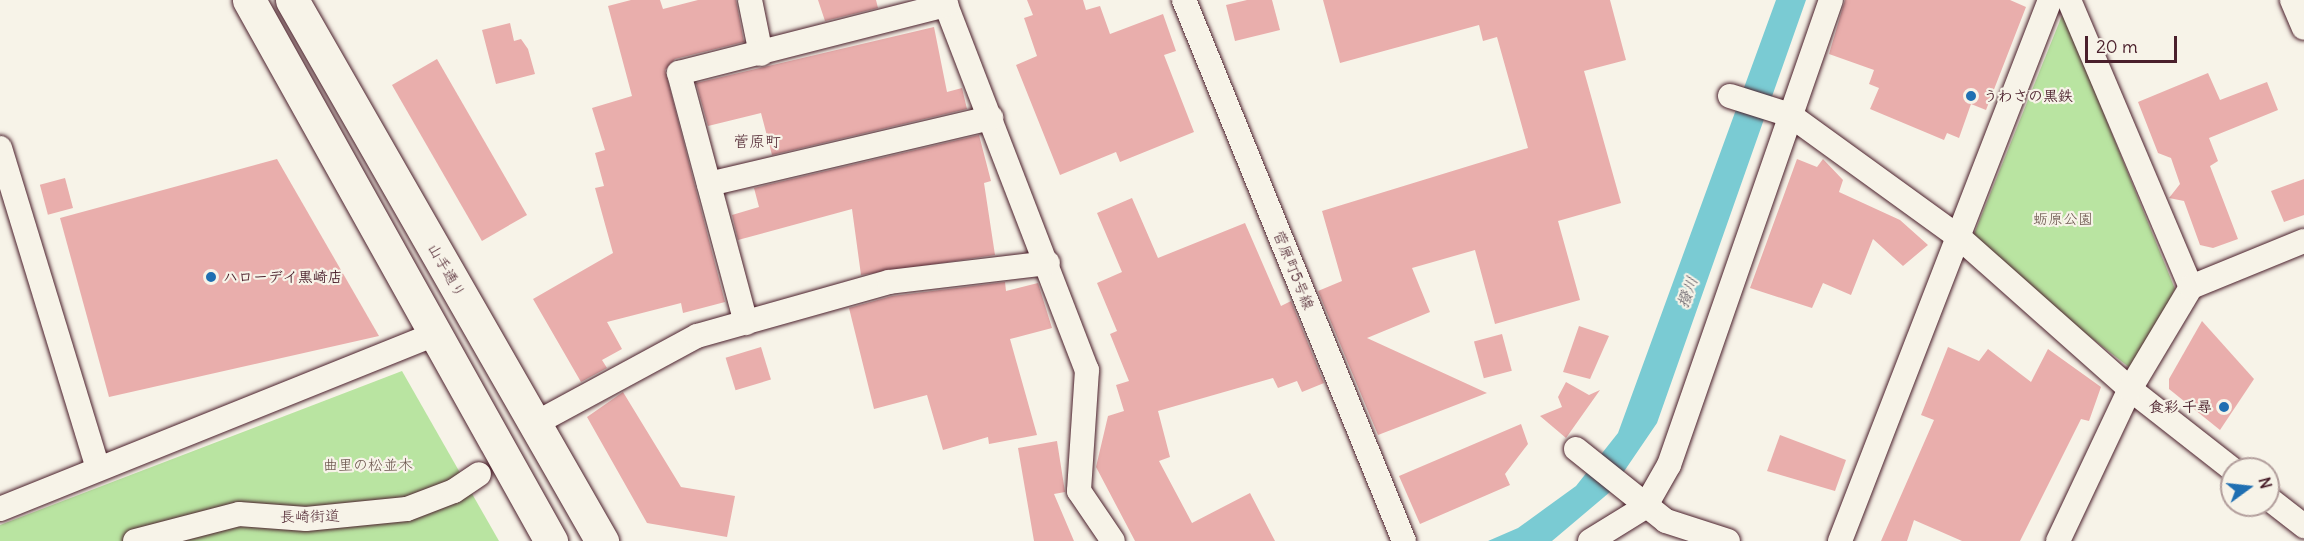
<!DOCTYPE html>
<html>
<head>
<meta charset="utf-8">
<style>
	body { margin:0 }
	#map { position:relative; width:2304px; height:541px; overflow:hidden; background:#f7f3e8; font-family:Delius,"Klee One",sans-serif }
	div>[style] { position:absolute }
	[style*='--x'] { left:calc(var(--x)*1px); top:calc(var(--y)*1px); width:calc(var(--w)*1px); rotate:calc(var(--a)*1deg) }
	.green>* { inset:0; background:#b9e4a1 }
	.water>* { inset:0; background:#7acbd3 }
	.building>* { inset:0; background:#e9aeac; transform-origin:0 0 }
	.roads { filter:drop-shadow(0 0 2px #4a1f2b) drop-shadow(0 0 2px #4a1f2b) }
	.street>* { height:24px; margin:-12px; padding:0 12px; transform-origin:12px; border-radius:12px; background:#f7f3e8 }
	.secondary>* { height:33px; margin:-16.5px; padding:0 16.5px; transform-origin:16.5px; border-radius:16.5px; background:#f7f3e8 }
	.dots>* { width:16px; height:16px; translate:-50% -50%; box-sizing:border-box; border:3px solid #f7f3e8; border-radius:50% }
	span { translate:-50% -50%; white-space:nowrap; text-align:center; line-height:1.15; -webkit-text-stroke:4.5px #f7f3e8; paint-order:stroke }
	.poi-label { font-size:15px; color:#4a1f2b; font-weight:700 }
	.left { translate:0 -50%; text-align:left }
	.right { translate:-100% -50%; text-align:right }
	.park-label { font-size:15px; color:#665048 }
	.street-label { font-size:15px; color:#4a1f2b }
	.neighbourhood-label { font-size:16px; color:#4a1f2b }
	.water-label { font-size:16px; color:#58535d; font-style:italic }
	.north { position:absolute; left:2220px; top:457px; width:60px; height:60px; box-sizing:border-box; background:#f7f3e8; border:2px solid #b29e9c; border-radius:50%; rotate:75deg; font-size:16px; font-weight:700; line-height:24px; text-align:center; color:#4a1f2b }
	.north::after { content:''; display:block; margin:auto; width:21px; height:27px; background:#1f6fb2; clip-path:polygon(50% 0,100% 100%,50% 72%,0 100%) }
	.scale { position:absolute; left:2085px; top:36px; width:92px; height:27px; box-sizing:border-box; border:3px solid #4a1f2b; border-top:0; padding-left:8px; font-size:18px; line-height:21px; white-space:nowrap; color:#4a1f2b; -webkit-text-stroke:4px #f7f3e8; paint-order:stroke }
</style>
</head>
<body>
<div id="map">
	<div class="green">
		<i style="clip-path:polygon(2063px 13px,2175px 289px,2134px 371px,1970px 244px)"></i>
		<i style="clip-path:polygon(402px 371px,499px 541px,0 541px,0 525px)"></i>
	</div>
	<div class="water">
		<i style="clip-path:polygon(1776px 0,1806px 0,1657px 423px,1610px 492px,1552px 541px,1488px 541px,1518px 528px,1576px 486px,1618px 433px)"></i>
	</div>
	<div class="building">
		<i style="clip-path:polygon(631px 0,660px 0,663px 9px,698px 0,736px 0,744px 42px,675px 59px,665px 70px,725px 302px,683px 313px,681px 303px,607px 322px,622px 349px,602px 360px,607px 368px,581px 382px,533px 299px,613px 253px,595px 188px,604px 186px,595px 153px,605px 150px,592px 108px,632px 96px,608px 6px)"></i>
		<i style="clip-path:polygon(818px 0,876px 0,878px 8px,825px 21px)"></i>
		<i style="clip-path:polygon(1027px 0,1083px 0,1086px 10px,1100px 6px,1110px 34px,1163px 14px,1176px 51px,1164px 55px,1194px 132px,1120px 162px,1116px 152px,1060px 175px,1016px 65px,1037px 56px,1024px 18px,1033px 15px)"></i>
		<i style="clip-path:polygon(1247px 0,1272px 0,1280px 30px,1235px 41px,1226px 5px)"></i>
		<i style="clip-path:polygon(1323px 0,1610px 0,1626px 60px,1584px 71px,1621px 203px,1558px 221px,1580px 300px,1495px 324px,1475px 250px,1412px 268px,1430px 312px,1367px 338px,1487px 393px,1378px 435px,1318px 291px,1342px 281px,1322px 211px,1528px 148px,1497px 37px,1483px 41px,1479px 25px,1340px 63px)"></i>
		<i style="clip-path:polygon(1845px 0,2010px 0,2026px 7px,1986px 110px,1971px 104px,1959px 138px,1947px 133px,1944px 140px,1870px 109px,1879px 88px,1869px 84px,1874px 70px,1829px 54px)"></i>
		<i style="clip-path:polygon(510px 23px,514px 41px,521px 39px,528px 49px,535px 74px,496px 84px,482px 30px)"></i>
		<i style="clip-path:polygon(934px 27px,947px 92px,962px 88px,967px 109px,772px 155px,761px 113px,708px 126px,696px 83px)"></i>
		<i style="left:437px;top:59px;width:180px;height:52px;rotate:60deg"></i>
		<i style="clip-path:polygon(2208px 73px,2220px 100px,2267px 82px,2278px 110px,2209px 138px,2218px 161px,2210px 166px,2238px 239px,2213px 248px,2200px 245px,2184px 201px,2169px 198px,2180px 184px,2171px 158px,2158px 153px,2138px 102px)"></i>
		<i style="clip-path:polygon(979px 135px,991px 181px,984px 183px,995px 255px,861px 275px,852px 209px,738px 240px,732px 215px,759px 207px,754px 188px)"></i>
		<i style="clip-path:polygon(277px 159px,379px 336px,109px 397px,60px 218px)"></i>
		<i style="clip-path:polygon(1797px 159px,1817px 167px,1823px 159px,1843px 180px,1839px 192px,1900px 220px,1928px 245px,1903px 266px,1873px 239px,1851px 295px,1823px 283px,1812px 308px,1750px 288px)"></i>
		<i style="left:65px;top:178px;width:31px;height:26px;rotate:75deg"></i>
		<i style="clip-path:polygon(2304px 179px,2304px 215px,2284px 222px,2271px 191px)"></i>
		<i style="clip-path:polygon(1132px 198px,1158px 258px,1245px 223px,1281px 306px,1291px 301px,1324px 383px,1302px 392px,1297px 381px,1278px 388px,1273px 378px,1158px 411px,1170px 457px,1159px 461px,1192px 523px,1250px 493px,1275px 541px,1135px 541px,1096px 467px,1108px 416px,1124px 411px,1116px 385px,1129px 381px,1110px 334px,1117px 331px,1097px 283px,1122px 272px,1097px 213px)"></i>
		<i style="clip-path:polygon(1005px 282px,1006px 291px,1038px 283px,1052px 328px,1010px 339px,1037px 435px,989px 444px,988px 437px,943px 450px,927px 395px,874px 409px,849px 308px,892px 296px)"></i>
		<i style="clip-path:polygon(2202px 321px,2254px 379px,2220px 430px,2169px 389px,2169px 379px)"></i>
		<i style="clip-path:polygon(1579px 326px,1609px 336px,1590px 379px,1563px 372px)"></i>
		<i style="left:1502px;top:334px;width:38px;height:29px;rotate:75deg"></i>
		<i style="left:761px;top:347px;width:34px;height:37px;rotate:73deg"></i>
		<i style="clip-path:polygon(1948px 347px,1979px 361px,1988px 349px,2031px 382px,2048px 349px,2101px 387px,2089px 421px,2081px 419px,2020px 541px,1962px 541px,1914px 520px,1907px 541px,1881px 541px,1934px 420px,1921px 415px)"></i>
		<i style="clip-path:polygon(1566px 382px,1589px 395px,1600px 390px,1566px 438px,1540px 416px,1562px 407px,1558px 397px)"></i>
		<i style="clip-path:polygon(623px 392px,681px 487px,735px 496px,727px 537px,647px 523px,587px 417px)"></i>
		<i style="clip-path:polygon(1521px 424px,1528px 444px,1505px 474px,1510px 485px,1420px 524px,1399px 476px)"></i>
		<i style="clip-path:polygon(1780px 435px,1846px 460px,1835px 491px,1767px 471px)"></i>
		<i style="clip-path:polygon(1057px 441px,1065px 492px,1054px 494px,1074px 541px,1034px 541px,1018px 448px)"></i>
	</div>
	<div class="roads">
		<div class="street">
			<i style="--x:750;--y:0;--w:55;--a:78.5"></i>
			<i style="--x:944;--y:0;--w:397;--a:68.9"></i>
			<i style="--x:1087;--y:370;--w:121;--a:93.8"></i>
			<i style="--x:1079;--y:491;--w:60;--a:55.8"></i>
			<i style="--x:1184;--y:0;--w:584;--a:67.87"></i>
			<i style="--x:2069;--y:0;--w:312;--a:67"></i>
			<i style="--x:2292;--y:0;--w:30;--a:67"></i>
			<i style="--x:1730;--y:96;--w:63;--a:17.6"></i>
			<i style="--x:1790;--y:115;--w:211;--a:35.9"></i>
			<i style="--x:1961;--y:239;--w:226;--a:41.6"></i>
			<i style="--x:2130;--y:389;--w:130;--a:38.1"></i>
			<i style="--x:0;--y:148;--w:335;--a:73"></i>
			<i style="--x:709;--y:184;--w:290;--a:-13.2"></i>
			<i style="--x:746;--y:323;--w:259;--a:-105"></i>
			<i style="--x:679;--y:73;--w:276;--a:-14.3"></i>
			<i style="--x:536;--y:423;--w:183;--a:-28.4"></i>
			<i style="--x:697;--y:336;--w:199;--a:-15.7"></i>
			<i style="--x:889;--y:282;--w:160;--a:-6.8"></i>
			<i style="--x:1576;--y:449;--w:115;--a:38.7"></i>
			<i style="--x:1666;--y:521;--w:65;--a:17.9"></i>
			<i style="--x:2268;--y:498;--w:46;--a:37.9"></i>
			<i style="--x:0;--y:509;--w:466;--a:-21.9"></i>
			<i style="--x:135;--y:541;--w:107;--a:-14.6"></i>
			<i style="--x:239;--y:514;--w:67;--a:4.3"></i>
			<i style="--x:306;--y:519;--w:101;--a:-5.7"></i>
			<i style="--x:407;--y:509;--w:50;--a:-21"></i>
			<i style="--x:454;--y:491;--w:30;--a:-34"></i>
			<i style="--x:1590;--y:541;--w:65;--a:-31.7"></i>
			<i style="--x:1645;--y:507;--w:48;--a:-60.3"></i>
			<i style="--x:1669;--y:465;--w:492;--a:-70.8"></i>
			<i style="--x:1840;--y:541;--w:580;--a:-68.79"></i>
			<i style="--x:2058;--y:541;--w:168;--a:-64.7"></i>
			<i style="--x:2130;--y:389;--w:119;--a:-59.1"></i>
			<i style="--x:2191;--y:287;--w:122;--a:-22.2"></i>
		</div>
		<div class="secondary">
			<i style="--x:249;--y:0;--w:620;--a:60.83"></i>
			<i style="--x:292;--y:0;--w:624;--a:60.19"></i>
		</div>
	</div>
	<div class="dots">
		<i style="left:1971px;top:96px;background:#1f6fb2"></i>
		<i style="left:211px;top:277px;background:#1f6fb2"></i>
		<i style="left:2224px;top:407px;background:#1f6fb2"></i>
	</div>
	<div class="poi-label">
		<span class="left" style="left:1983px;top:96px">うわさの黒鉄</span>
		<span class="left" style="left:223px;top:277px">ハローデイ黒崎店</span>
		<span class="right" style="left:2212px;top:407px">食彩 千尋</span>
	</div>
	<div class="park-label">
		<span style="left:2063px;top:219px">蛎原公園</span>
		<span style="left:368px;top:465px">曲里の松並木</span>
	</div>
	<div class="street-label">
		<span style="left:447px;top:270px;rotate:60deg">山手通り</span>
		<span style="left:1294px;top:270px;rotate:68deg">菅原町5号線</span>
		<span style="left:310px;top:516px;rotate:-1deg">長崎街道</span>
	</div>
	<div class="neighbourhood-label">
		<span style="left:757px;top:141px">菅原町</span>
	</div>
	<div class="water-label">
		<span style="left:1687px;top:292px;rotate:-70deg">撥川</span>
	</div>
	<div class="north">N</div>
	<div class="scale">20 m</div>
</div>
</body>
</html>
